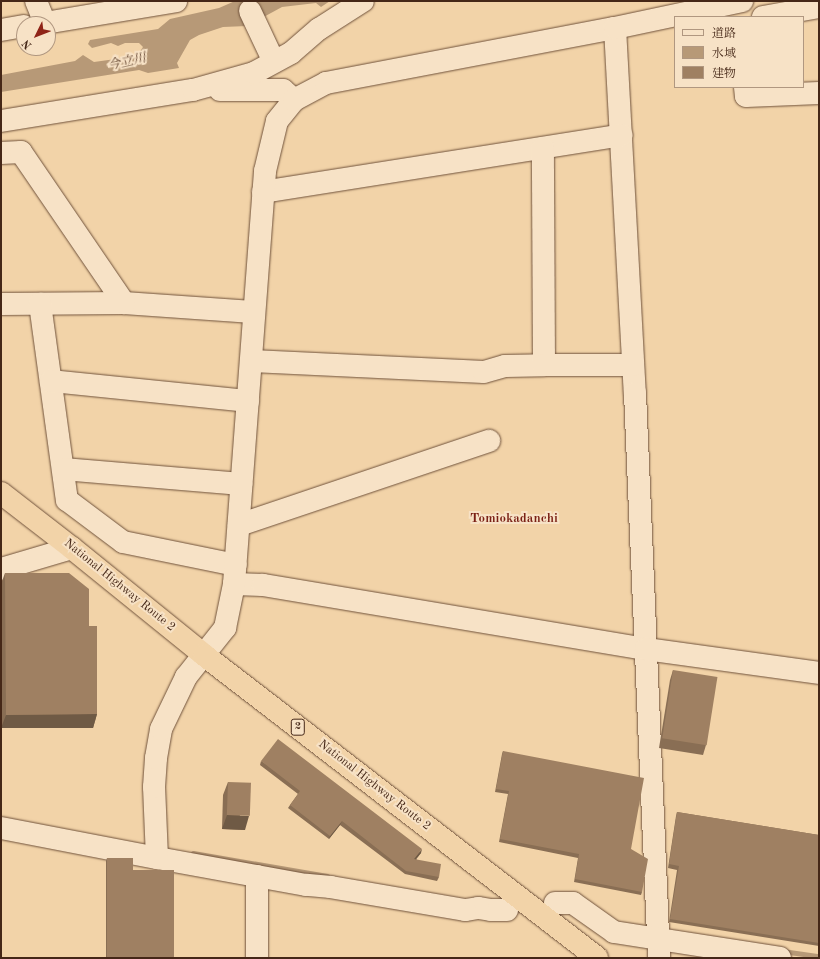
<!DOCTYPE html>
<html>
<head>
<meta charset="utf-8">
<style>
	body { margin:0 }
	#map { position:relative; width:820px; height:959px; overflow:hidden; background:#f2d3a8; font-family:"Old Standard TT","Noto Serif JP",serif }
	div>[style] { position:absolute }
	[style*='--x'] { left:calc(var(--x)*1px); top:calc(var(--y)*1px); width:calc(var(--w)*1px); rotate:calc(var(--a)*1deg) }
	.water>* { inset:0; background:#b79977 }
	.stream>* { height:5px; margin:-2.5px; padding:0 2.5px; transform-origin:2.5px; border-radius:2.5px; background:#b79977 }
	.roads { filter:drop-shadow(0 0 1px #70523b) drop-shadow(0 0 1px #70523b) }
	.minor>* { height:22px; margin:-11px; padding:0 11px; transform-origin:11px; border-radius:11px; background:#f7e2c6 }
	.highway>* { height:22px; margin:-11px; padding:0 11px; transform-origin:11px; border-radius:11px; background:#f2d3a8 }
	.wall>* { inset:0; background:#896e54 }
	.shaded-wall>* { inset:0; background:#6f5a45 }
	.building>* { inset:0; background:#9f8062; transform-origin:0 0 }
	span { translate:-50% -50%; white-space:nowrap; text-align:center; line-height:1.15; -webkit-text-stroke:4px #f7e2c6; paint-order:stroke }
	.shield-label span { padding:1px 3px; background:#f7e2c6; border:1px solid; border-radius:3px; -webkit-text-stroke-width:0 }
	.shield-label { font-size:11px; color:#452717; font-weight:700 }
	.street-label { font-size:12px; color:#452717 }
	.water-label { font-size:13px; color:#62442f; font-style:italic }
	.neighbourhood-label { font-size:13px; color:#7a1f14; font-weight:700 }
	.frame { position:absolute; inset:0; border:2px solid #452717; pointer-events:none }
	.legend { position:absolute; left:674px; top:16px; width:130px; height:72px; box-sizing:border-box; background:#f7e2c6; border:1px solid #b09780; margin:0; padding:5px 7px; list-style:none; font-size:12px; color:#452717 }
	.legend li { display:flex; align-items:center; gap:8px; height:20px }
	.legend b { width:20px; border:1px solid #b09780 }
	.north { position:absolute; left:16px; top:16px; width:40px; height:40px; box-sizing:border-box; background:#f7e2c6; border:1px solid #b09780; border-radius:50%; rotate:227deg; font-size:11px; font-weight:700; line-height:16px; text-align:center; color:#452717 }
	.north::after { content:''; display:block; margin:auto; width:14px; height:18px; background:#8f2418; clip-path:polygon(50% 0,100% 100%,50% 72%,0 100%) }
</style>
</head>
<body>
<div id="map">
	<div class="water">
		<i style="clip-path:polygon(235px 1px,330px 1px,321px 7px,316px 3px,282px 7px,247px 26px,223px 27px,199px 35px,190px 40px,177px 63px,179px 68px,148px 73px,139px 70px,1px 92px,1px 75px,75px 61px,83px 55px,94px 62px,137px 56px,143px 47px,139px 43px,125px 43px,118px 46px,111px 43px,92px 48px,88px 44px,90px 40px,158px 29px,170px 19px,219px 8px)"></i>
	</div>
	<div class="stream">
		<i style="--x:193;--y:853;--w:136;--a:9.7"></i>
		<i style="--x:782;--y:951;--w:37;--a:8"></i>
	</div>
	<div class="roads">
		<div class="minor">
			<i style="--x:36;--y:1;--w:24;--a:68"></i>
			<i style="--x:250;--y:11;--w:56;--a:64.8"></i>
			<i style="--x:763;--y:17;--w:57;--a:-10.1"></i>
			<i style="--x:39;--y:24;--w:139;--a:-9.5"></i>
			<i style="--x:615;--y:28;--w:366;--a:86.9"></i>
			<i style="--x:635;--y:393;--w:566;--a:87.57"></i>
			<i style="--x:1;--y:30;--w:23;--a:-10"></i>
			<i style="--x:745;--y:87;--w:9;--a:84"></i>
			<i style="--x:746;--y:96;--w:73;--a:-2.4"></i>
			<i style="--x:220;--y:90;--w:63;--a:0"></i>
			<i style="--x:283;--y:90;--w:15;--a:42"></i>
			<i style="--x:1;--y:121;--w:194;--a:-9.2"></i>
			<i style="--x:193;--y:90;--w:63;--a:-15.6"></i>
			<i style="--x:254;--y:73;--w:42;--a:-28.4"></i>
			<i style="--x:291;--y:53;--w:37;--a:-41"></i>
			<i style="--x:319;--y:29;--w:52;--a:-32.5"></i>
			<i style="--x:1;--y:153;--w:20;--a:-3"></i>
			<i style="--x:21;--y:152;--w:183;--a:55.7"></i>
			<i style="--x:124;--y:303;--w:129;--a:4"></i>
			<i style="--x:263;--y:192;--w:363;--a:-9"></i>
			<i style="--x:1;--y:304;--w:123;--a:-0.5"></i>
			<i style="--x:40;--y:304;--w:198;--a:82.2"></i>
			<i style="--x:67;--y:500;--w:70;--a:36.9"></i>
			<i style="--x:123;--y:542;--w:115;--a:11.5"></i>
			<i style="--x:252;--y:361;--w:232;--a:2.7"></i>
			<i style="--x:484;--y:372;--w:22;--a:-16"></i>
			<i style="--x:505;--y:366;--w:39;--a:-1"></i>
			<i style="--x:544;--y:365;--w:217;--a:-90.3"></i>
			<i style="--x:544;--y:365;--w:89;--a:0"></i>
			<i style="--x:51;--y:381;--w:198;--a:5.8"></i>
			<i style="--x:63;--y:469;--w:179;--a:4.8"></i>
			<i style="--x:239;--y:525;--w:264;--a:-18.6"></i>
			<i style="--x:1;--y:569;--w:74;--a:-16.5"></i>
			<i style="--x:234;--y:584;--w:29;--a:2"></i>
			<i style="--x:263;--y:585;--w:388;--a:9.5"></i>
			<i style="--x:646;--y:649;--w:175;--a:7.9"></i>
			<i style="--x:1;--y:828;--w:159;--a:10.9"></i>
			<i style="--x:555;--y:903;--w:18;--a:0"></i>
			<i style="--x:573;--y:903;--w:50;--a:35.3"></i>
			<i style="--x:614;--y:932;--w:168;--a:8.9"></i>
			<i style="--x:507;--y:910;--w:16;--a:180"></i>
			<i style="--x:491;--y:910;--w:13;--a:-171"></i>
			<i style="--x:478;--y:908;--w:13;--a:171"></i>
			<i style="--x:465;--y:910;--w:136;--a:-170.3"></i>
			<i style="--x:331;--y:887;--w:25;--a:-175"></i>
			<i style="--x:306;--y:885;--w:151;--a:-169.7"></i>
			<i style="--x:157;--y:858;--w:71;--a:-92.4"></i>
			<i style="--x:154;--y:787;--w:29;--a:-86"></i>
			<i style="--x:156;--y:758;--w:29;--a:-80"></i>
			<i style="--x:161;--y:729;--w:58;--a:-64.3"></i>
			<i style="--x:186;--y:677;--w:63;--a:-51.5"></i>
			<i style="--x:225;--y:628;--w:45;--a:-78.4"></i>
			<i style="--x:234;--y:584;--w:414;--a:-85.7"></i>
			<i style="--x:265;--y:171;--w:51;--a:-76.5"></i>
			<i style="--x:277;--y:121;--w:27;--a:-51"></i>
			<i style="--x:294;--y:100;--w:36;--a:-28"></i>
			<i style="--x:326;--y:83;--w:294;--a:-10.8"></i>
			<i style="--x:615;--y:28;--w:130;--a:-12"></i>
			<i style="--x:257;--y:958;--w:82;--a:-90"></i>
		</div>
		<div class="highway">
			<i style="--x:1;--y:493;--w:90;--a:37.8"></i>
			<i style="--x:72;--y:548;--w:170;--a:39"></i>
			<i style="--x:204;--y:655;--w:496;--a:37.6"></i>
		</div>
	</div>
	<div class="wall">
		<i style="clip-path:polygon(5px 573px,89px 626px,97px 714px,93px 728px,1px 728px,1px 584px)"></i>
		<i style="clip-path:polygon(673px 670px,706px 745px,703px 755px,659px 748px,670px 680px)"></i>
		<i style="clip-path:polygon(503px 751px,631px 849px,642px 892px,641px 895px,574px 882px,578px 858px,499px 842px,508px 794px,495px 792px,502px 754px)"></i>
		<i style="clip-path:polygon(261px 761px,421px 853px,416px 859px,439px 877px,437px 881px,405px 874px,340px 825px,329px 839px,288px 808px,290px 805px,298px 794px,260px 765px)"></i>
		<i style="clip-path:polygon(228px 782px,245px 830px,222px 829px,223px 795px)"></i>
		<i style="clip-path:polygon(677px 812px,819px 835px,819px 946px,669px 922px,677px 870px,668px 868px,676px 816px)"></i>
		<i style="clip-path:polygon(107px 858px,133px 870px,174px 958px,106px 958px,106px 861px)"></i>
	</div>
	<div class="shaded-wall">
		<i style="clip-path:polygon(97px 714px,93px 728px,1px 728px,6px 715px)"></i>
		<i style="clip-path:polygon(227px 815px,249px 816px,245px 830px,222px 829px)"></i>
		<i style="clip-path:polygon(342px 821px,340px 825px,329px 839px,330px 836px)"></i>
		<i style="clip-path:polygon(422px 849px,421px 853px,413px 863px,414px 859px)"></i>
	</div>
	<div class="building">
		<i style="clip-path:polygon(5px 573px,69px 573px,89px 589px,89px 626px,97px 626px,97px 714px,6px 715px)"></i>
		<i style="left:673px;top:670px;width:45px;height:69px;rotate:9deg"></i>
		<i style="clip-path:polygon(278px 739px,422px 849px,414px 859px,441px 864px,439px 877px,406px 871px,342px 821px,330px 836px,290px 805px,300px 791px,261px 761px)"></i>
		<i style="clip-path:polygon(503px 751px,644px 778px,631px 849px,648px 859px,642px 892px,575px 879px,579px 854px,500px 839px,509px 791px,496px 789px)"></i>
		<i style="left:228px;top:782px;width:23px;height:33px;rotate:2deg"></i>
		<i style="clip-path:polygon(677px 812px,819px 835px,819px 943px,670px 919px,679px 866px,669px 864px)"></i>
		<i style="clip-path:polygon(107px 858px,133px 858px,133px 870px,174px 870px,174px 958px,107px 958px)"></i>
	</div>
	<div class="shield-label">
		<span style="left:298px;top:727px">2</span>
	</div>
	<div class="street-label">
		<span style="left:119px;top:586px;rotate:39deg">National Highway Route 2</span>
		<span style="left:374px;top:786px;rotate:38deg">National Highway Route 2</span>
	</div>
	<div class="water-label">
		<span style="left:127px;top:63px;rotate:-13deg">今立川</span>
	</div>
	<div class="neighbourhood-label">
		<span style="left:514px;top:519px">Tomiokadanchi</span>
	</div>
	<div class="frame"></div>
	<ul class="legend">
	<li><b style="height:5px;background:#f7e2c6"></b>道路</li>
	<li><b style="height:11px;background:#b79977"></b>水域</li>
	<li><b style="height:11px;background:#9f8062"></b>建物</li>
	</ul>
	<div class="north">N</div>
</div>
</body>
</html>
